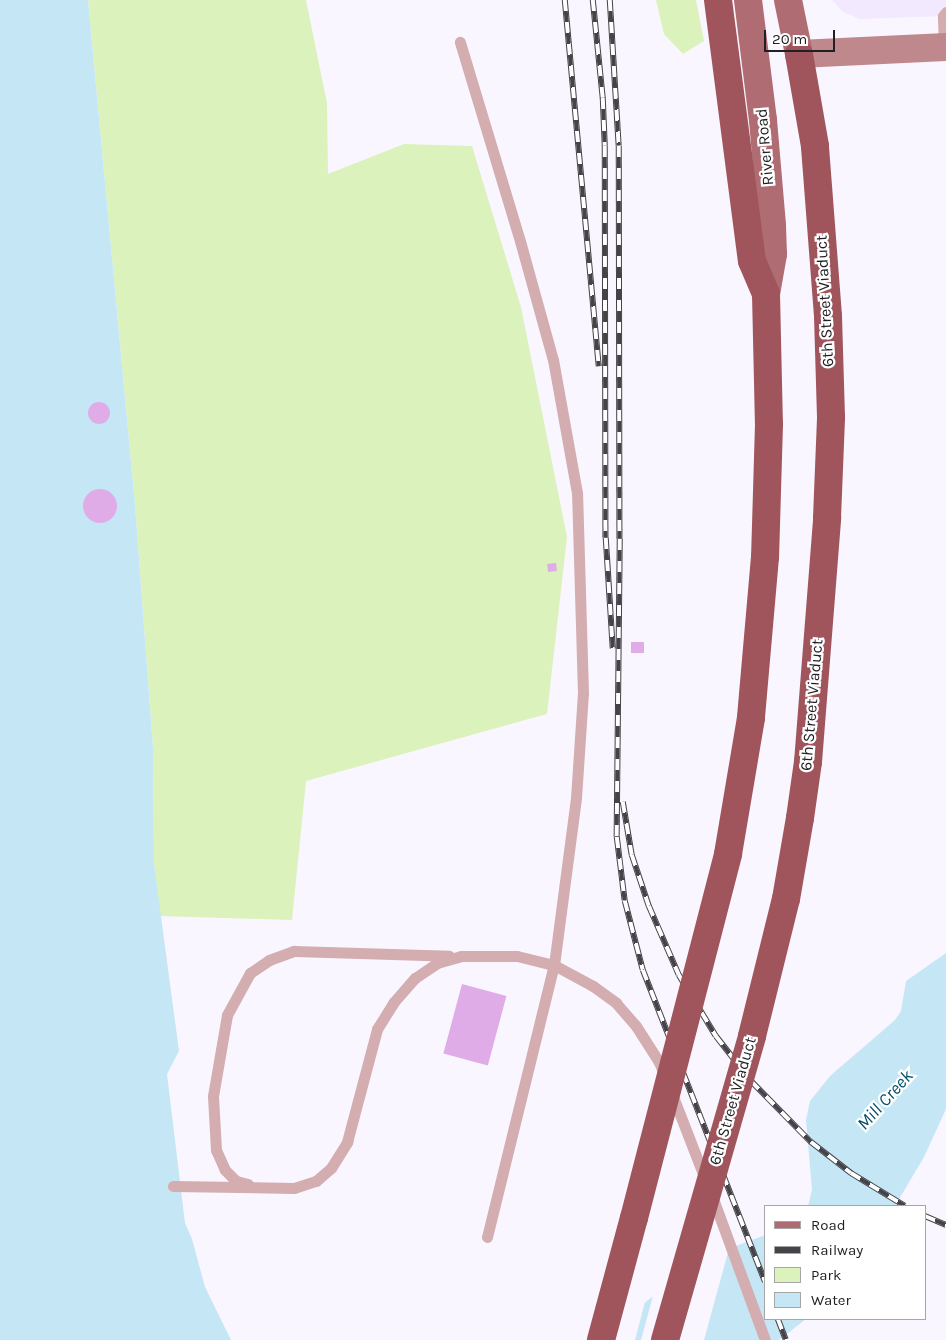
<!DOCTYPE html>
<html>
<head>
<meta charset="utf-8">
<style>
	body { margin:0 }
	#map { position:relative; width:946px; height:1340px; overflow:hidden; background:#faf6ff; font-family:Karla,sans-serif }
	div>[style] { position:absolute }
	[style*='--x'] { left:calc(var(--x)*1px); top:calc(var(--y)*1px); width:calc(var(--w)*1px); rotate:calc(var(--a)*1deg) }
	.industrial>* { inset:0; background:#f2e9ff }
	.green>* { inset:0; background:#dcf2bc }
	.water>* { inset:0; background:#c5e6f5 }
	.pier>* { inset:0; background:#faf6ff }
	.building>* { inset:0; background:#e0ace8; transform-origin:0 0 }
	.round { border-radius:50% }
	.lane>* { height:11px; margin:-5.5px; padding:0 5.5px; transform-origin:5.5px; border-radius:5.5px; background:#d3adaf }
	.secondary>* { height:28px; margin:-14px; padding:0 14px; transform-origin:14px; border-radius:14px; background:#bf888c }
	.primary>* { height:28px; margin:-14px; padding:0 14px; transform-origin:14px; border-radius:14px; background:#af6d73 }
	.highway>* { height:28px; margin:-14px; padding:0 14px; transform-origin:14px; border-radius:14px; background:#a0555d }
	.rail>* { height:5.5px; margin-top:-2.75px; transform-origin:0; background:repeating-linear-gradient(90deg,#fff 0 11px,#464348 0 22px); box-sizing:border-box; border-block:1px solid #464348 }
	.highway-bridge>* { height:28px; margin:-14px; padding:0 14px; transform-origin:14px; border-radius:14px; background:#a0555d }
	span { translate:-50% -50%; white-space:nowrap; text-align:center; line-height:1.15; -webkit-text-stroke:4.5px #fff; paint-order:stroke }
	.street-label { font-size:16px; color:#211f23 }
	.water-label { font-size:18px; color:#004e67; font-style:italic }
	.legend { position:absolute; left:764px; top:1205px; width:162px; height:115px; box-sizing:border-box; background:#fff; border:1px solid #a6a5a7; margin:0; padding:6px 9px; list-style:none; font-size:15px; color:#211f23 }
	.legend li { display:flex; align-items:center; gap:10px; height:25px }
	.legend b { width:25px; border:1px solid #a6a5a7 }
	.scale { position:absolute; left:764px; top:30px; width:71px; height:22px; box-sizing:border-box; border:2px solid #211f23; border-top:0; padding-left:6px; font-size:15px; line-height:18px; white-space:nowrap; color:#211f23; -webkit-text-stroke:4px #fff; paint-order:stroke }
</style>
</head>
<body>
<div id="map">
	<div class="industrial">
		<i style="clip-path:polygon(832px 0,946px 0,946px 16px,860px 19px,843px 12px)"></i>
	</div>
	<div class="green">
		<i style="clip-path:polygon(88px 0,306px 0,327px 103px,328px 174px,404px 144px,472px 146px,521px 307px,567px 537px,547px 714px,306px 781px,292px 920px,160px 916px,154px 864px,153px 748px,135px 505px)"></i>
		<i style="clip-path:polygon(656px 0,696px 0,704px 41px,683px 54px,664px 34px)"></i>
	</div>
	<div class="water">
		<i style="clip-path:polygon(0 0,88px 0,135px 505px,153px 748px,154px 864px,179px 1051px,167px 1074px,185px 1223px,192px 1239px,205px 1287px,231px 1340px,0 1340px)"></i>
		<i style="clip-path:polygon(946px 953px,946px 1109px,924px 1157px,895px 1206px,808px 1206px,812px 1190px,806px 1120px,810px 1101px,830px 1076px,895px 1020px,901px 1011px,906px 981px)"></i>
		<i style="clip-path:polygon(765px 1235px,765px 1319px,806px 1319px,779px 1340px,559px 1340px,640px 1306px,709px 1256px)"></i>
	</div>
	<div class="pier">
		<i style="clip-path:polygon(730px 1245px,704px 1340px,641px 1340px,654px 1292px,708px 1254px)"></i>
		<i style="clip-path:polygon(646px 1298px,635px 1340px,557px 1340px,638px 1304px)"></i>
	</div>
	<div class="building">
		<i class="round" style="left:88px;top:402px;width:22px;height:22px"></i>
		<i class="round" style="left:83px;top:489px;width:34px;height:34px"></i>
		<i style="left:556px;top:563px;width:8px;height:9px;rotate:83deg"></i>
		<i style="left:631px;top:642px;width:13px;height:11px"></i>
		<i style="left:462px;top:984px;width:46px;height:72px;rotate:15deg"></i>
	</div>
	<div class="lane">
		<i style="--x:944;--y:47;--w:31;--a:-92"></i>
		<i style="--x:943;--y:16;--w:5;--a:-53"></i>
		<i style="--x:672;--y:1094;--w:91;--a:68.8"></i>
		<i style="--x:248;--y:1184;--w:12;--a:-166"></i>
		<i style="--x:236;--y:1181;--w:16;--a:-135"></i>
		<i style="--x:225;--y:1170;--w:22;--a:-114"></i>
		<i style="--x:216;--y:1150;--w:54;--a:-93.2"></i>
		<i style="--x:213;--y:1096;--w:82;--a:-80.2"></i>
		<i style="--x:227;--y:1015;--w:48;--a:-61.3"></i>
		<i style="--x:250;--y:973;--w:23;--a:-34"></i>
		<i style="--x:269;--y:960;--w:27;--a:-20"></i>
		<i style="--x:294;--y:951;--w:155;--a:1.8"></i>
		<i style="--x:173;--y:1186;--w:121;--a:0.9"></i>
		<i style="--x:294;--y:1188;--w:23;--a:-18"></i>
		<i style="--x:316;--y:1181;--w:20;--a:-41"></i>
		<i style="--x:331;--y:1168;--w:31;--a:-58"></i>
		<i style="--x:347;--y:1142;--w:117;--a:-75.1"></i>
		<i style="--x:377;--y:1029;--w:31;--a:-58"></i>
		<i style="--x:393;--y:1003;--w:33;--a:-49"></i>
		<i style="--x:415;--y:978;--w:27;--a:-34"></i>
		<i style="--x:437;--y:963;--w:25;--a:-16"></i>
		<i style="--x:461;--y:956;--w:56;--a:0"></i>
		<i style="--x:517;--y:956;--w:38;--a:14"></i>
		<i style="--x:554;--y:965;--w:168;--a:-82.5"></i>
		<i style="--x:576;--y:798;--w:105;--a:-86.2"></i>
		<i style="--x:583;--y:693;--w:200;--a:-91.7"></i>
		<i style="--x:577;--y:493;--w:135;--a:-100.2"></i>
		<i style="--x:553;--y:360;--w:123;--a:-105.5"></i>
		<i style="--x:520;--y:241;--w:208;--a:-106.8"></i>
		<i style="--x:712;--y:1196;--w:153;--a:69.8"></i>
		<i style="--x:487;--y:1237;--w:280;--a:-76.2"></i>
		<i style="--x:554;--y:965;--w:44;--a:28.3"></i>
		<i style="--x:593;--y:986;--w:29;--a:36"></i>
		<i style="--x:616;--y:1003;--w:30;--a:49"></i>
		<i style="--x:636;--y:1026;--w:43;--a:57.4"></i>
		<i style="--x:659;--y:1062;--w:16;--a:68"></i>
	</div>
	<div class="secondary">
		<i style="--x:799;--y:54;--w:147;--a:-2.7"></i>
	</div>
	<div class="primary">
		<i style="--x:748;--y:0;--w:121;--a:82.9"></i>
		<i style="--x:763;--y:120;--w:106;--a:85.1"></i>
		<i style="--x:772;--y:226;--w:28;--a:88"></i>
		<i style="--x:773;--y:254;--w:41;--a:99.9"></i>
		<i style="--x:788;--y:0;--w:55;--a:78.5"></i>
	</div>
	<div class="highway">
		<i style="--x:718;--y:0;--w:263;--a:82.6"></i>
		<i style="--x:752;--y:261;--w:36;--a:67"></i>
		<i style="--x:766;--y:294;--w:130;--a:88.7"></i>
		<i style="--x:769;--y:424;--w:133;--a:91.7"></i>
		<i style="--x:765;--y:557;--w:162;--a:95"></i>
		<i style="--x:752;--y:1036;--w:141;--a:-76.1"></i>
		<i style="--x:786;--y:899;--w:82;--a:-80.2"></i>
		<i style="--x:800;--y:818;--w:57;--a:-81.9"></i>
		<i style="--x:808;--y:762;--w:245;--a:-85.5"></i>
		<i style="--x:827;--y:518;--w:101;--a:-87.7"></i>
		<i style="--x:831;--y:417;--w:101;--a:-91.7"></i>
		<i style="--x:828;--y:316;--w:170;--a:-94.4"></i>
		<i style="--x:815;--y:146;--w:93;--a:-99.9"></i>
		<i style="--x:601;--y:1340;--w:126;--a:-74.9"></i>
	</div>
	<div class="rail">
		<i style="--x:565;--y:0;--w:368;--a:84.7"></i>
		<i style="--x:593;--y:0;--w:99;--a:84.2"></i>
		<i style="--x:603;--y:98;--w:48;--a:87.6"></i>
		<i style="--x:605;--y:146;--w:392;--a:89.9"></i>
		<i style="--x:606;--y:538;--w:111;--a:86.4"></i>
		<i style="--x:610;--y:0;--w:146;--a:86.5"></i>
		<i style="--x:619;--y:146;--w:393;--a:89.9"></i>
		<i style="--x:620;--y:539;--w:298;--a:90.6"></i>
		<i style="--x:617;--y:837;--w:64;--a:82.9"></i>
		<i style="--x:625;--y:901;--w:71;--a:75.4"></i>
		<i style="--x:643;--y:970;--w:335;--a:68.6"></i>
		<i style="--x:623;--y:802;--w:54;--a:80.4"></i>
		<i style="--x:632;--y:855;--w:54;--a:71.6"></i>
		<i style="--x:649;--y:906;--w:75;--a:66.5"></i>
		<i style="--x:679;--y:975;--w:71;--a:58.8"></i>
		<i style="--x:716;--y:1036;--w:57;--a:52.1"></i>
		<i style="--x:751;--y:1081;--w:86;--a:45.5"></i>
		<i style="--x:811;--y:1142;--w:51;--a:37.8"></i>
		<i style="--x:851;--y:1173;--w:63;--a:31.4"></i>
		<i style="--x:925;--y:1216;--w:23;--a:23"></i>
		<i style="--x:778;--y:1319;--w:22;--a:69"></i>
	</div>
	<div class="highway-bridge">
		<i style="--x:634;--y:1218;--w:376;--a:-75.5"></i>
		<i style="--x:728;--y:854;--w:138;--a:-80.4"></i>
		<i style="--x:665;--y:1340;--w:316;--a:-74"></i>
	</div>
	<div class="street-label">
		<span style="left:765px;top:147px;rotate:-95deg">River Road</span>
		<span style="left:825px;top:301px;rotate:-93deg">6th Street Viaduct</span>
		<span style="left:812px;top:705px;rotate:-85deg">6th Street Viaduct</span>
		<span style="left:733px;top:1101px;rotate:-74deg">6th Street Viaduct</span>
	</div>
	<div class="water-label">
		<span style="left:885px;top:1100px;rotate:-48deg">Mill Creek</span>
	</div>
	<ul class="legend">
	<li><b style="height:6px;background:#af6d73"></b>Road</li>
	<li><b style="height:6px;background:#464348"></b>Railway</li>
	<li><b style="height:14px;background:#dcf2bc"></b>Park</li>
	<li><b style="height:14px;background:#c5e6f5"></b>Water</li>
	</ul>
	<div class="scale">20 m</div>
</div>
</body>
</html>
